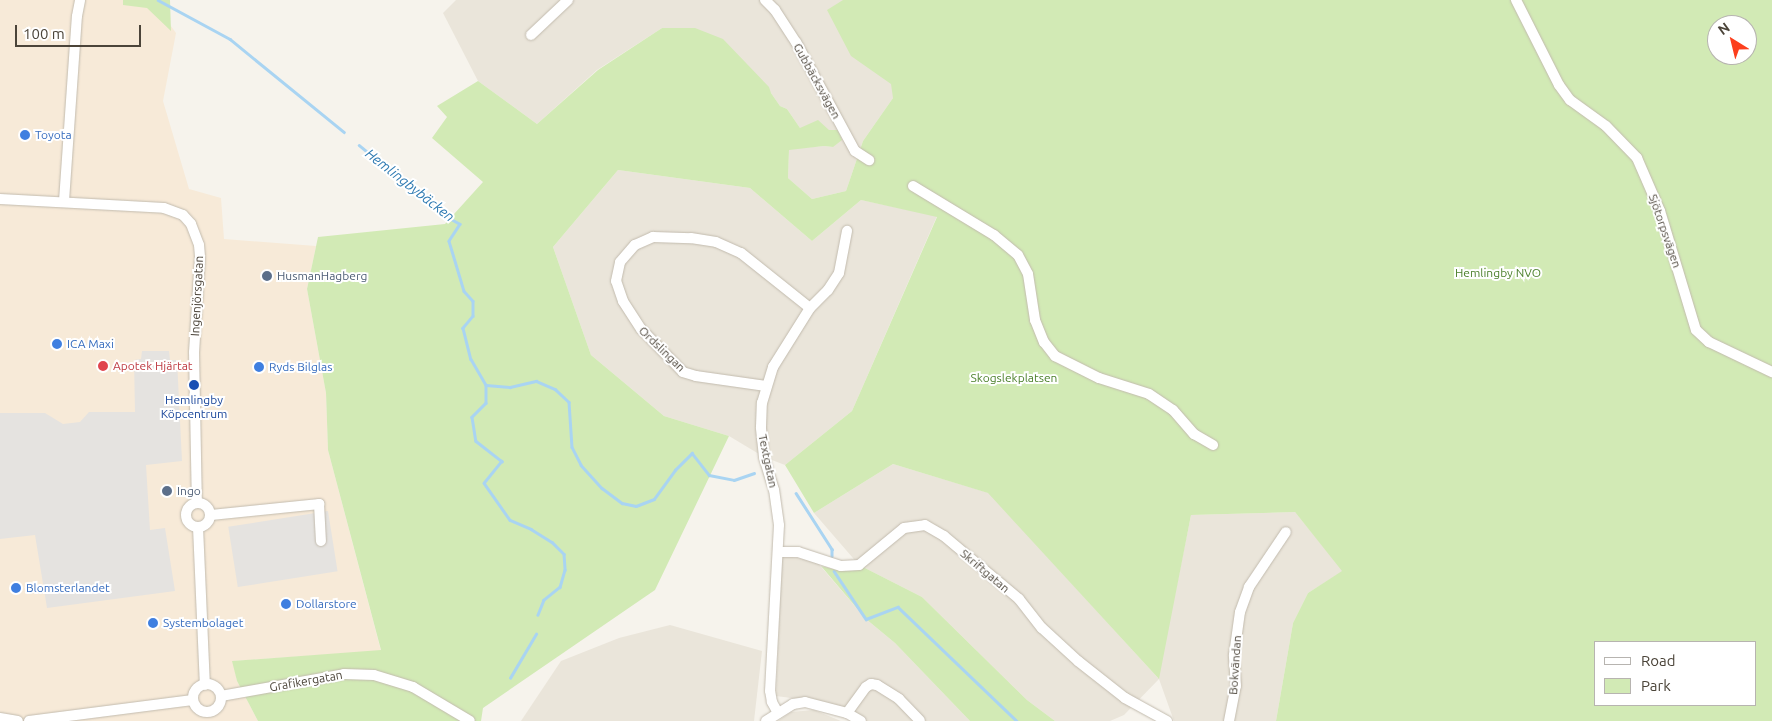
<!DOCTYPE html>
<html>
<head>
<meta charset="utf-8">
<style>
	body { margin:0 }
	#map { position:relative; width:1772px; height:721px; overflow:hidden; background:#f6f3ec; font-family:Ubuntu,sans-serif }
	div>[style] { position:absolute }
	[style*='--x'] { left:calc(var(--x)*1px); top:calc(var(--y)*1px); width:calc(var(--w)*1px); rotate:calc(var(--a)*1deg) }
	.residential>* { inset:0; background:#eae5da }
	.commercial>* { inset:0; background:#f7ead8 }
	.green>* { inset:0; background:#d2eab5 }
	.parking>* { inset:0; background:#e5e3e0; transform-origin:0 0 }
	.stream>* { height:2.5px; margin:-1.25px; padding:0 1.25px; transform-origin:1.25px; border-radius:1.25px; background:#a9d4f2 }
	.roads { filter:drop-shadow(0 0 1px #c2bbae) drop-shadow(0 0 1px #c2bbae) }
	.minor>* { height:10px; margin:-5px; padding:0 5px; transform-origin:5px; border-radius:5px; background:#fff }
	.minor>.ring { margin:-5px; padding:0; box-sizing:content-box; background:none; border:10px solid #fff; border-radius:50% }
	.dots>* { width:14px; height:14px; translate:-50% -50%; box-sizing:border-box; border:2px solid #fff; border-radius:50% }
	span { translate:-50% -50%; white-space:nowrap; text-align:center; line-height:1.15; -webkit-text-stroke:4px #fff; paint-order:stroke }
	.street-label { font-size:12px; color:#4b4439 }
	.shop-label { font-size:12px; color:#366cbe }
	.left { translate:0 -50%; text-align:left }
	.park-label { font-size:12px; color:#4a7f2a }
	.service-label { font-size:12px; color:#4e5e75 }
	.health-label { font-size:12px; color:#be3a42 }
	.transit-label { font-size:12px; color:#164399 }
	.water-label { font-size:14px; color:#2e7ab2; font-style:italic }
	.legend { position:absolute; left:1594px; top:641px; width:162px; height:65px; box-sizing:border-box; background:#fff; border:1px solid #b7b4b0; margin:0; padding:6px 9px; list-style:none; font-size:15px; color:#4b4439 }
	.legend li { display:flex; align-items:center; gap:10px; height:25px }
	.legend b { width:25px; border:1px solid #b7b4b0 }
	.north { position:absolute; left:1707px; top:15px; width:50px; height:50px; box-sizing:border-box; background:#fff; border:1px solid #b7b4b0; border-radius:50%; rotate:324deg; font-size:14px; font-weight:700; line-height:20px; text-align:center; color:#4b4439 }
	.north::after { content:''; display:block; margin:auto; width:18px; height:22px; background:#fc3f1d; clip-path:polygon(50% 0,100% 100%,50% 72%,0 100%) }
	.scale { position:absolute; left:15px; top:25px; width:126px; height:22px; box-sizing:border-box; border:2px solid #4b4439; border-top:0; padding-left:6px; font-size:15px; line-height:18px; white-space:nowrap; color:#4b4439; -webkit-text-stroke:4px #fff; paint-order:stroke }
</style>
</head>
<body>
<div id="map">
	<div class="residential">
		<i style="clip-path:polygon(456px 0,994px 0,893px 98px,863px 141px,846px 191px,812px 199px,788px 178px,789px 149px,824px 146px,833px 147px,829px 130px,800px 128px,787px 109px,780px 106px,771px 93px,662px 28px,597px 70px,537px 124px,478px 81px,443px 13px)"></i>
		<i style="clip-path:polygon(618px 170px,750px 188px,812px 241px,861px 200px,937px 216px,852px 411px,785px 465px,764px 457px,729px 436px,664px 416px,591px 355px,553px 247px)"></i>
		<i style="clip-path:polygon(893px 464px,989px 493px,1158px 678px,1191px 515px,1295px 512px,1343px 571px,1308px 593px,1293px 623px,1276px 721px,1174px 721px,1159px 679px,1124px 715px,1110px 721px,1055px 721px,1027px 700px,922px 597px,859px 565px,814px 513px)"></i>
		<i style="clip-path:polygon(782px 555px,817px 562px,866px 619px,895px 643px,970px 721px,861px 721px,829px 703px,776px 696px)"></i>
		<i style="clip-path:polygon(670px 625px,762px 651px,754px 721px,521px 721px,561px 661px,619px 638px)"></i>
		<i style="clip-path:polygon(814px 710px,841px 721px,778px 721px,791px 712px)"></i>
	</div>
	<div class="commercial">
		<i style="clip-path:polygon(0 0,152px 0,176px 33px,163px 101px,189px 189px,221px 198px,224px 239px,316px 246px,307px 289px,326px 393px,328px 450px,381px 651px,233px 661px,237px 681px,258px 721px,0 721px)"></i>
	</div>
	<div class="green">
		<i style="clip-path:polygon(123px 0,170px 0,171px 31px,147px 8px,123px 5px)"></i>
		<i style="clip-path:polygon(evenodd,843px 0,1772px 0,1772px 721px,1276px 721px,1293px 623px,1308px 593px,1342px 571px,1295px 512px,1191px 515px,1159px 679px,988px 493px,893px 464px,814px 513px,785px 465px,852px 411px,937px 217px,861px 200px,812px 241px,750px 188px,618px 170px,553px 247px,591px 355px,664px 416px,729px 436px,655px 590px,483px 708px,481px 721px,258px 721px,237px 681px,232px 661px,381px 650px,328px 450px,326px 393px,307px 289px,318px 237px,445px 224px,483px 182px,432px 138px,447px 117px,437px 106px,478px 81px,537px 124px,598px 70px,662px 28px,695px 28px,723px 39px,769px 87px,771px 93px,780px 106px,787px 109px,800px 128px,818px 120px,829px 130px,838px 130px,842px 140px,833px 147px,824px 146px,789px 150px,788px 178px,812px 199px,846px 191px,863px 141px,893px 98px,891px 84px,851px 56px,827px 10px,843px 0,1717px 25px,1747px 25px,1747px 55px,1717px 55px,1717px 25px,843px 0,1596px 642px,1756px 642px,1756px 705px,1596px 705px,1596px 642px)"></i>
		<i style="clip-path:polygon(821px 566px,841px 571px,863px 567px,922px 597px,1027px 700px,1055px 721px,970px 721px,895px 643px,866px 619px)"></i>
	</div>
	<div class="parking">
		<i style="clip-path:polygon(142px 351px,169px 351px,170px 360px,177px 360px,182px 461px,146px 465px,150px 530px,165px 528px,175px 591px,47px 608px,35px 535px,0 539px,0 413px,45px 413px,63px 424px,80px 422px,89px 412px,135px 412px,134px 360px,141px 359px)"></i>
		<i style="left:328px;top:511px;width:61px;height:101px;rotate:81deg"></i>
	</div>
	<div class="stream">
		<i style="--x:158;--y:0;--w:82;--a:28.4"></i>
		<i style="--x:230;--y:39;--w:147;--a:39.2"></i>
		<i style="--x:359;--y:145;--w:110;--a:39.5"></i>
		<i style="--x:444;--y:215;--w:18;--a:29"></i>
		<i style="--x:460;--y:224;--w:20;--a:123"></i>
		<i style="--x:449;--y:241;--w:52;--a:73.3"></i>
		<i style="--x:464;--y:291;--w:13;--a:48"></i>
		<i style="--x:473;--y:301;--w:15;--a:90"></i>
		<i style="--x:473;--y:316;--w:16;--a:130"></i>
		<i style="--x:463;--y:328;--w:32;--a:76"></i>
		<i style="--x:471;--y:359;--w:30;--a:60"></i>
		<i style="--x:486;--y:385;--w:18;--a:90"></i>
		<i style="--x:486;--y:403;--w:20;--a:135"></i>
		<i style="--x:472;--y:417;--w:24;--a:81"></i>
		<i style="--x:476;--y:441;--w:33;--a:38"></i>
		<i style="--x:502;--y:461;--w:28;--a:129"></i>
		<i style="--x:484;--y:483;--w:45;--a:54.9"></i>
		<i style="--x:510;--y:520;--w:23;--a:23"></i>
		<i style="--x:531;--y:529;--w:25;--a:32"></i>
		<i style="--x:552;--y:542;--w:17;--a:45"></i>
		<i style="--x:564;--y:554;--w:16;--a:86"></i>
		<i style="--x:565;--y:570;--w:18;--a:106"></i>
		<i style="--x:560;--y:587;--w:21;--a:141"></i>
		<i style="--x:544;--y:600;--w:16;--a:112"></i>
		<i style="--x:486;--y:385;--w:24;--a:5"></i>
		<i style="--x:510;--y:387;--w:27;--a:-13"></i>
		<i style="--x:536;--y:381;--w:21;--a:23"></i>
		<i style="--x:555;--y:389;--w:19;--a:43"></i>
		<i style="--x:569;--y:402;--w:45;--a:86.2"></i>
		<i style="--x:572;--y:447;--w:20;--a:63"></i>
		<i style="--x:581;--y:465;--w:31;--a:48"></i>
		<i style="--x:602;--y:488;--w:25;--a:37"></i>
		<i style="--x:622;--y:503;--w:14;--a:12"></i>
		<i style="--x:636;--y:506;--w:19;--a:-21"></i>
		<i style="--x:654;--y:499;--w:36;--a:-54"></i>
		<i style="--x:675;--y:470;--w:24;--a:-45"></i>
		<i style="--x:692;--y:453;--w:28;--a:52"></i>
		<i style="--x:709;--y:475;--w:25;--a:11"></i>
		<i style="--x:734;--y:480;--w:21;--a:-19"></i>
		<i style="--x:796;--y:493;--w:67;--a:57.3"></i>
		<i style="--x:832;--y:549;--w:7;--a:90"></i>
		<i style="--x:834;--y:571;--w:58;--a:56.3"></i>
		<i style="--x:866;--y:619;--w:34;--a:-21"></i>
		<i style="--x:898;--y:607;--w:165;--a:43.8"></i>
		<i style="--x:510;--y:678;--w:51;--a:-59.4"></i>
	</div>
	<div class="roads">
		<div class="minor">
			<i style="--x:765;--y:0;--w:14;--a:45"></i>
			<i style="--x:775;--y:10;--w:38;--a:57"></i>
			<i style="--x:796;--y:42;--w:124;--a:61.6"></i>
			<i style="--x:855;--y:151;--w:17;--a:33"></i>
			<i style="--x:1516;--y:0;--w:95;--a:63.2"></i>
			<i style="--x:1559;--y:85;--w:19;--a:54"></i>
			<i style="--x:1570;--y:100;--w:44;--a:35.8"></i>
			<i style="--x:1606;--y:126;--w:45;--a:45.9"></i>
			<i style="--x:1637;--y:158;--w:58;--a:66.5"></i>
			<i style="--x:1660;--y:211;--w:124;--a:73.2"></i>
			<i style="--x:1696;--y:330;--w:18;--a:43"></i>
			<i style="--x:1709;--y:342;--w:70;--a:25.5"></i>
			<i style="--x:531;--y:35;--w:51;--a:-43.4"></i>
			<i style="--x:913;--y:186;--w:95;--a:31.2"></i>
			<i style="--x:994;--y:235;--w:31;--a:40"></i>
			<i style="--x:1018;--y:255;--w:21;--a:62"></i>
			<i style="--x:1028;--y:274;--w:47;--a:81.3"></i>
			<i style="--x:1035;--y:320;--w:24;--a:68"></i>
			<i style="--x:1044;--y:342;--w:18;--a:52"></i>
			<i style="--x:1055;--y:356;--w:49;--a:26.6"></i>
			<i style="--x:1099;--y:378;--w:52;--a:17.7"></i>
			<i style="--x:1149;--y:394;--w:29;--a:34"></i>
			<i style="--x:1173;--y:410;--w:32;--a:49"></i>
			<i style="--x:1194;--y:434;--w:22;--a:30"></i>
			<i style="--x:0;--y:199;--w:164;--a:3.1"></i>
			<i style="--x:164;--y:208;--w:20;--a:20"></i>
			<i style="--x:183;--y:215;--w:12;--a:48"></i>
			<i style="--x:191;--y:224;--w:22;--a:69"></i>
			<i style="--x:199;--y:245;--w:12;--a:85"></i>
			<i style="--x:200;--y:257;--w:95;--a:93.6"></i>
			<i style="--x:194;--y:352;--w:151;--a:88.9"></i>
			<i style="--x:64;--y:201;--w:185;--a:-86"></i>
			<i style="--x:77;--y:16;--w:16;--a:-79"></i>
			<i style="--x:766;--y:386;--w:71;--a:-171.9"></i>
			<i style="--x:696;--y:376;--w:14;--a:-163"></i>
			<i style="--x:683;--y:372;--w:60;--a:-134.3"></i>
			<i style="--x:641;--y:329;--w:33;--a:-123"></i>
			<i style="--x:623;--y:301;--w:21;--a:-109"></i>
			<i style="--x:616;--y:281;--w:19;--a:-78"></i>
			<i style="--x:620;--y:262;--w:23;--a:-49"></i>
			<i style="--x:635;--y:245;--w:20;--a:-24"></i>
			<i style="--x:653;--y:237;--w:38;--a:2"></i>
			<i style="--x:691;--y:238;--w:25;--a:9"></i>
			<i style="--x:716;--y:242;--w:27;--a:24"></i>
			<i style="--x:741;--y:253;--w:88;--a:38.6"></i>
			<i class="ring" style="left:186px;top:503px;width:14px;height:14px"></i>
			<i style="--x:211;--y:515;--w:109;--a:-5.8"></i>
			<i style="--x:319;--y:504;--w:37;--a:87"></i>
			<i style="--x:198;--y:527;--w:158;--a:87.5"></i>
			<i style="--x:778;--y:552;--w:20;--a:0"></i>
			<i style="--x:798;--y:552;--w:45;--a:18"></i>
			<i style="--x:841;--y:566;--w:18;--a:-3"></i>
			<i style="--x:859;--y:565;--w:58;--a:-39.4"></i>
			<i style="--x:904;--y:528;--w:21;--a:-8"></i>
			<i style="--x:925;--y:525;--w:22;--a:30"></i>
			<i style="--x:944;--y:536;--w:98;--a:40"></i>
			<i style="--x:1019;--y:599;--w:37;--a:52"></i>
			<i style="--x:1042;--y:628;--w:49;--a:42.5"></i>
			<i style="--x:1078;--y:661;--w:60;--a:38.2"></i>
			<i style="--x:1125;--y:698;--w:48;--a:28.7"></i>
			<i class="ring" style="left:193px;top:684px;width:18px;height:18px"></i>
			<i style="--x:221;--y:696;--w:125;--a:-10.1"></i>
			<i style="--x:344;--y:674;--w:30;--a:2"></i>
			<i style="--x:374;--y:675;--w:41;--a:17.1"></i>
			<i style="--x:413;--y:687;--w:66;--a:30.8"></i>
			<i style="--x:778;--y:713;--w:13;--a:-119"></i>
			<i style="--x:772;--y:702;--w:11;--a:-100"></i>
			<i style="--x:770;--y:691;--w:166;--a:-86.9"></i>
			<i style="--x:779;--y:525;--w:35;--a:-98"></i>
			<i style="--x:774;--y:490;--w:34;--a:-107"></i>
			<i style="--x:764;--y:457;--w:30;--a:-96"></i>
			<i style="--x:761;--y:427;--w:24;--a:-88"></i>
			<i style="--x:762;--y:403;--w:38;--a:-73"></i>
			<i style="--x:773;--y:367;--w:70;--a:-57.9"></i>
			<i style="--x:810;--y:308;--w:25;--a:-45"></i>
			<i style="--x:828;--y:290;--w:20;--a:-57"></i>
			<i style="--x:839;--y:273;--w:43;--a:-79.2"></i>
			<i style="--x:847;--y:713;--w:32;--a:-54"></i>
			<i style="--x:866;--y:687;--w:6;--a:-31"></i>
			<i style="--x:871;--y:684;--w:6;--a:9"></i>
			<i style="--x:877;--y:685;--w:26;--a:32"></i>
			<i style="--x:899;--y:699;--w:30;--a:46"></i>
			<i style="--x:0;--y:718;--w:18;--a:9"></i>
			<i style="--x:29;--y:721;--w:165;--a:-7.3"></i>
			<i style="--x:766;--y:721;--w:32;--a:-32"></i>
			<i style="--x:793;--y:704;--w:12;--a:-9"></i>
			<i style="--x:805;--y:702;--w:43;--a:14.7"></i>
			<i style="--x:847;--y:713;--w:16;--a:30"></i>
			<i style="--x:1229;--y:721;--w:36;--a:-79"></i>
			<i style="--x:1236;--y:686;--w:31;--a:-94"></i>
			<i style="--x:1234;--y:655;--w:43;--a:-82.1"></i>
			<i style="--x:1240;--y:612;--w:27;--a:-70"></i>
			<i style="--x:1249;--y:587;--w:66;--a:-56.1"></i>
		</div>
	</div>
	<div class="dots">
		<i style="left:25px;top:135px;background:#3f7fe0"></i>
		<i style="left:267px;top:276px;background:#5c6f8a"></i>
		<i style="left:57px;top:344px;background:#3f7fe0"></i>
		<i style="left:103px;top:366px;background:#e0444e"></i>
		<i style="left:259px;top:367px;background:#3f7fe0"></i>
		<i style="left:194px;top:385px;background:#1a4fb4"></i>
		<i style="left:167px;top:491px;background:#5c6f8a"></i>
		<i style="left:16px;top:588px;background:#3f7fe0"></i>
		<i style="left:286px;top:604px;background:#3f7fe0"></i>
		<i style="left:153px;top:623px;background:#3f7fe0"></i>
	</div>
	<div class="street-label">
		<span style="left:817px;top:81px;rotate:61deg">Gubbäcksvägen</span>
		<span style="left:1665px;top:231px;rotate:71deg">Sjötorpsvägen</span>
		<span style="left:197px;top:296px;rotate:-87deg">Ingenjörsgatan</span>
		<span style="left:662px;top:349px;rotate:44deg">Ordslingan</span>
		<span style="left:768px;top:461px;rotate:78deg">Textgatan</span>
		<span style="left:985px;top:571px;rotate:40deg">Skriftgatan</span>
		<span style="left:1235px;top:665px;rotate:-86deg">Bokvändan</span>
		<span style="left:306px;top:681px;rotate:-10deg">Grafikergatan</span>
	</div>
	<div class="shop-label">
		<span class="left" style="left:35px;top:135px">Toyota</span>
		<span class="left" style="left:67px;top:344px">ICA Maxi</span>
		<span class="left" style="left:269px;top:367px">Ryds Bilglas</span>
		<span class="left" style="left:26px;top:588px">Blomsterlandet</span>
		<span class="left" style="left:296px;top:604px">Dollarstore</span>
		<span class="left" style="left:163px;top:623px">Systembolaget</span>
	</div>
	<div class="park-label">
		<span style="left:1498px;top:273px">Hemlingby NVO</span>
		<span style="left:1014px;top:378px">Skogslekplatsen</span>
	</div>
	<div class="service-label">
		<span class="left" style="left:277px;top:276px">HusmanHagberg</span>
		<span class="left" style="left:177px;top:491px">Ingo</span>
	</div>
	<div class="health-label">
		<span class="left" style="left:113px;top:366px">Apotek Hjärtat</span>
	</div>
	<div class="transit-label">
		<span style="left:194px;top:407px">Hemlingby<br>Köpcentrum</span>
	</div>
	<div class="water-label">
		<span style="left:410px;top:185px;rotate:38deg">Hemlingbybäcken</span>
	</div>
	<ul class="legend">
	<li><b style="height:6px;background:#fff"></b>Road</li>
	<li><b style="height:14px;background:#d2eab5"></b>Park</li>
	</ul>
	<div class="north">N</div>
	<div class="scale">100 m</div>
</div>
</body>
</html>
